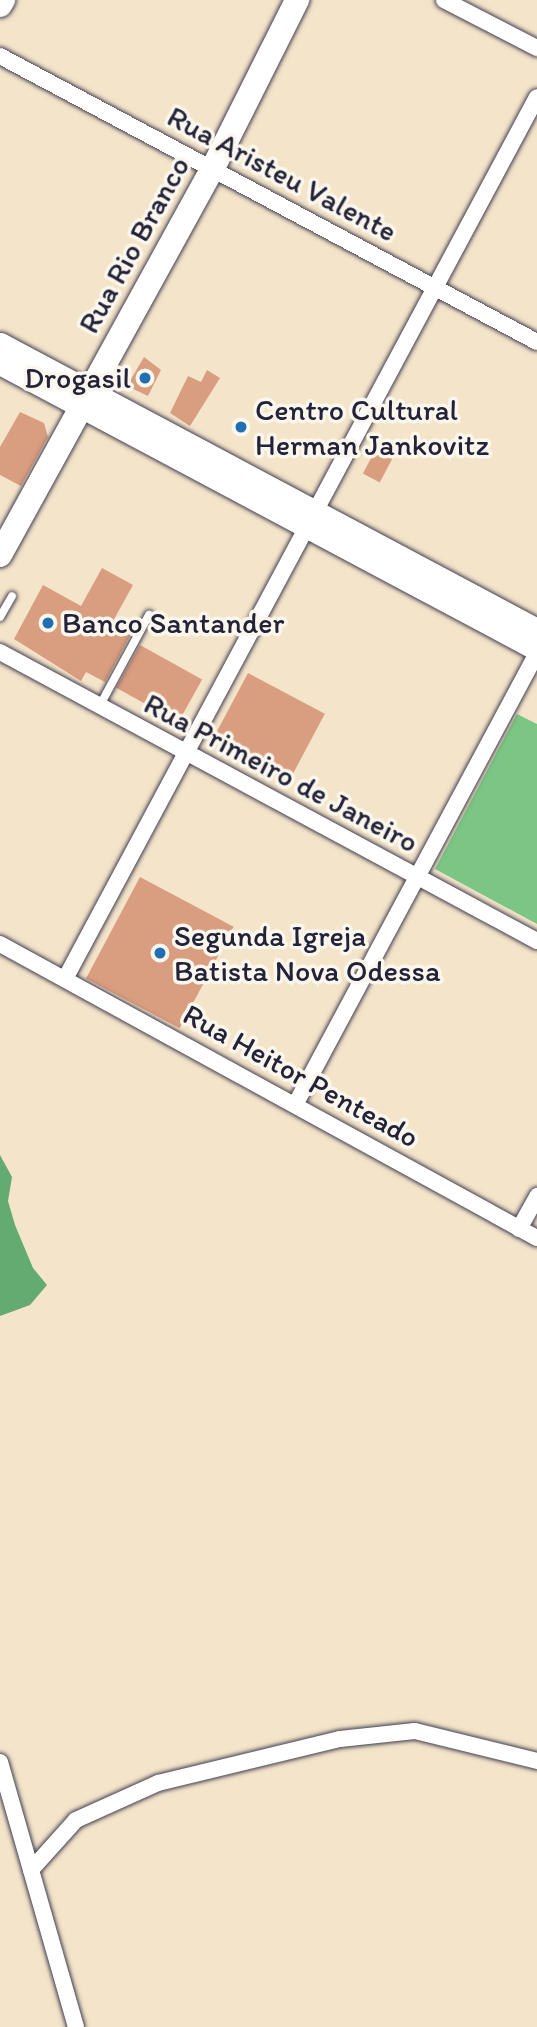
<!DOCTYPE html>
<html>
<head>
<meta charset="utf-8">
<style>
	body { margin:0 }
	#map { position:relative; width:537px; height:2027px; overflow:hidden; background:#f4e4ca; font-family:Itim,sans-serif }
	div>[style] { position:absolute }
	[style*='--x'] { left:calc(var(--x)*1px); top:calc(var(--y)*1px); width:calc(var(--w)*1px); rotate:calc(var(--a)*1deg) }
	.green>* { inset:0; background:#7bc684 }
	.forest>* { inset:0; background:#64ab72 }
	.building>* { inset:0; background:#d99d7f; transform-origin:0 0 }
	.roads { filter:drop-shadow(0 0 2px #423f50) drop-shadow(0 0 2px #423f50) }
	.service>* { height:8px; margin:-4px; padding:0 4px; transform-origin:4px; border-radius:4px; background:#fff }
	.minor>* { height:16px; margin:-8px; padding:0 8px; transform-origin:8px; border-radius:8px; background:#fff }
	.secondary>* { height:23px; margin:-11.5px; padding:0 11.5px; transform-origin:11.5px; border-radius:11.5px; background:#fff }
	.primary>* { height:24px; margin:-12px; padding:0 12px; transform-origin:12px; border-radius:12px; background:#fff }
	.dots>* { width:19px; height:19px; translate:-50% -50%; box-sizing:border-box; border:4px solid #fbf7ec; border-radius:50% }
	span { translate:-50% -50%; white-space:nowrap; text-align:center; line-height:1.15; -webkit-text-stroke:7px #fbf7ec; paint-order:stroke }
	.street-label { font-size:30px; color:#22223b }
	.poi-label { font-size:30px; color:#22223b }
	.right { translate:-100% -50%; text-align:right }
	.left { translate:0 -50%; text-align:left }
</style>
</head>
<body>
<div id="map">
	<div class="green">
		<i style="clip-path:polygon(517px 714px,537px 724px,537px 924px,435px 869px)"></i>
	</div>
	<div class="forest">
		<i style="clip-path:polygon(0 1155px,12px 1177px,8px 1201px,15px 1225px,33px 1268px,47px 1285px,30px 1305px,0 1316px)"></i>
	</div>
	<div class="building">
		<i style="clip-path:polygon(144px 357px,161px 370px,148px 396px,127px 386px)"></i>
		<i style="clip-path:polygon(207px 370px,220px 378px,190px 426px,170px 413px,188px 376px,201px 382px)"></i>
		<i style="clip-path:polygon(20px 412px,44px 423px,48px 437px,21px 486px,0 475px,0 447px)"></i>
		<i style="left:377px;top:447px;width:19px;height:30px;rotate:28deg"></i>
		<i style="clip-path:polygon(102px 568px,133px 585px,113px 621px,132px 632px,105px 682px,86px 672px,81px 681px,14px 639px,43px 585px,81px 606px)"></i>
		<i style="left:140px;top:645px;width:71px;height:49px;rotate:29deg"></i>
		<i style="left:248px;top:673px;width:87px;height:74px;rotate:28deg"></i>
		<i style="left:140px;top:877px;width:106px;height:115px;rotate:28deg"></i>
	</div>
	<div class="roads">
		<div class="service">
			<i style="--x:0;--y:617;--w:24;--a:-60"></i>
			<i style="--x:99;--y:707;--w:105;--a:-61.5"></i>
		</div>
		<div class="minor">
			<i style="--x:444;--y:0;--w:105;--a:27.3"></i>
			<i style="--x:0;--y:56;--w:608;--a:28.04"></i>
			<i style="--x:0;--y:652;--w:610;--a:28.29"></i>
			<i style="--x:0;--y:944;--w:612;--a:28.7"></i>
			<i style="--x:65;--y:979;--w:1000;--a:-61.85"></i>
			<i style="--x:295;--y:1105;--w:513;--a:-61.84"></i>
			<i style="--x:519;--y:1229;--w:38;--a:-61"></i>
			<i style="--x:0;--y:1762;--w:276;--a:74"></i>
			<i style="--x:31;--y:1870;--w:67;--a:-48"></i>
			<i style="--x:76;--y:1820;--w:90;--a:-24.3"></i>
			<i style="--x:158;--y:1783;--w:187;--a:-13.6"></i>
			<i style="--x:340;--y:1739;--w:75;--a:-6.1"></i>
			<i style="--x:415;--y:1731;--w:126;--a:13.8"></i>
		</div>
		<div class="secondary">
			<i style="--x:0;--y:344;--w:608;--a:28.04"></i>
			<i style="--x:0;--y:363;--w:608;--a:28.04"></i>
		</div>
		<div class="primary">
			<i style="--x:0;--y:5;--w:6;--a:-59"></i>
			<i style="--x:0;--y:555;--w:442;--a:-61.2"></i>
			<i style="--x:213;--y:168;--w:188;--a:-63.4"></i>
		</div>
	</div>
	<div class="dots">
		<i style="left:145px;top:378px;background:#1f6fb2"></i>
		<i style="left:241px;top:427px;background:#1f6fb2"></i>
		<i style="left:48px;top:623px;background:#1f6fb2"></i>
		<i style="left:160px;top:953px;background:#1f6fb2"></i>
	</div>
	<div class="street-label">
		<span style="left:282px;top:174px;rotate:28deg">Rua Aristeu Valente</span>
		<span style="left:134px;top:245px;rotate:-61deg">Rua Rio Branco</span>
		<span style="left:281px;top:773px;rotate:28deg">Rua Primeiro de Janeiro</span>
		<span style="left:301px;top:1076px;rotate:29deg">Rua Heitor Penteado</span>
	</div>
	<div class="poi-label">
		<span class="right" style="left:131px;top:378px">Drogasil</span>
		<span class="left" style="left:255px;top:427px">Centro Cultural<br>Herman Jankovitz</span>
		<span class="left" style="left:62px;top:623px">Banco Santander</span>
		<span class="left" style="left:174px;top:953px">Segunda Igreja<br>Batista Nova Odessa</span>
	</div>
</div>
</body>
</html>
